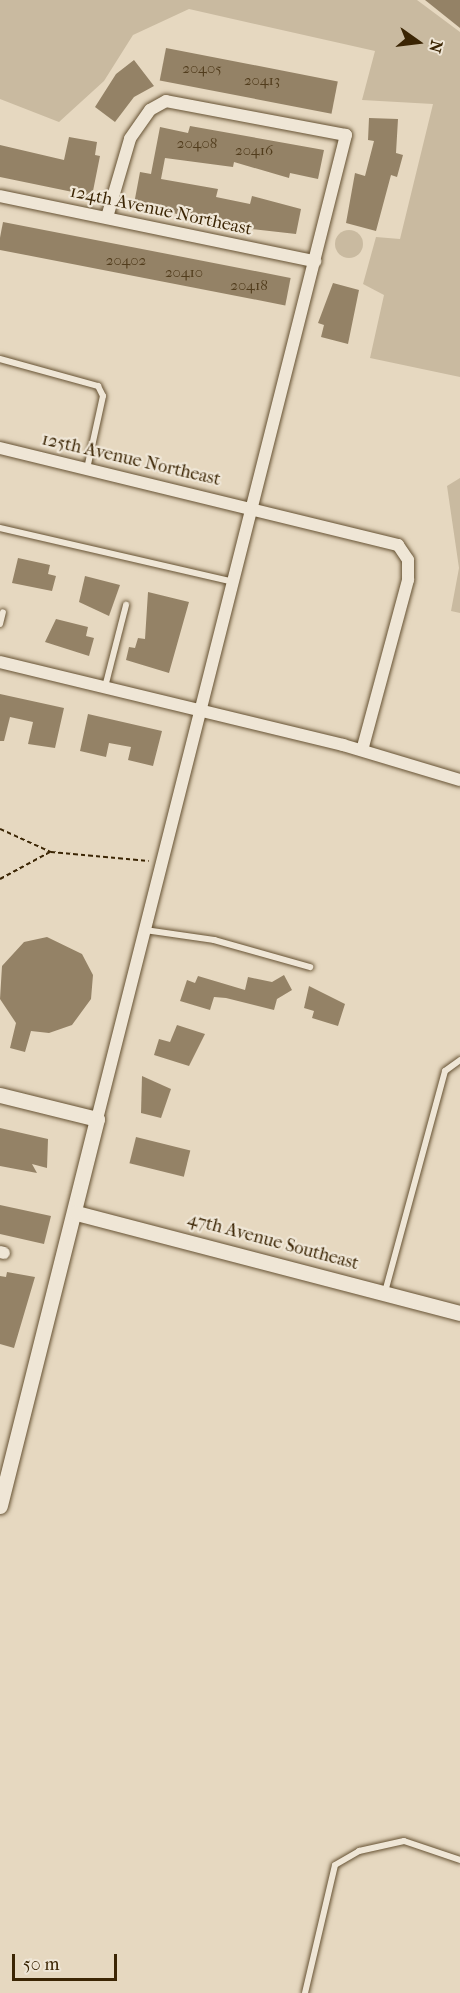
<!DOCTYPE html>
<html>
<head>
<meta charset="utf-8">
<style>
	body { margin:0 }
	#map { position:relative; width:460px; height:1993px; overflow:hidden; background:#e6d8c0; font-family:"IM FELL French Canon",serif }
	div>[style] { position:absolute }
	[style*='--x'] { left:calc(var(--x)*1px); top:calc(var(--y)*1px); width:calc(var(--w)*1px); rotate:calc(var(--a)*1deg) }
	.green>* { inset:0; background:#c9baa0 }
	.round { border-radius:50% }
	.building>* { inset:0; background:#948266; transform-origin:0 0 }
	.path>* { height:2px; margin-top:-1px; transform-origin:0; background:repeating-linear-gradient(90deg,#3b2504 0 4.5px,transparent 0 7.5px) }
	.roads { filter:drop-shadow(0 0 2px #665233) drop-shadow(0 0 2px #665233) }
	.service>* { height:6px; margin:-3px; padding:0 3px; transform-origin:3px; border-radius:3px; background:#efe6d6 }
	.minor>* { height:12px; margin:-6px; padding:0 6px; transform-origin:6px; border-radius:6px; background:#efe6d6 }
	.tertiary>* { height:15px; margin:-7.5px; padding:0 7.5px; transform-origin:7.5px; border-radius:7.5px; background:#efe6d6 }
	span { translate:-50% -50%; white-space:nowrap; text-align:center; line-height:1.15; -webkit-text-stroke:4.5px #efe6d6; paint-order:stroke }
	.number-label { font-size:15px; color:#513c1c }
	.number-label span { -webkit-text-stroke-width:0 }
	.street-label { font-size:18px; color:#3b2504 }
	.north { position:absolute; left:388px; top:12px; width:60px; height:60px; -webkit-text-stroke:4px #efe6d6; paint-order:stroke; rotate:104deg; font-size:16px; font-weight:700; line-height:24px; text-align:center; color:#3b2504 }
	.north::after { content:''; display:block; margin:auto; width:21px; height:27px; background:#3b2504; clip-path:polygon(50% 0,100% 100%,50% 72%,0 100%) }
	.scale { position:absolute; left:12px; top:1954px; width:105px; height:27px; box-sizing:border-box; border:3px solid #3b2504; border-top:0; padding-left:8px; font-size:18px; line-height:21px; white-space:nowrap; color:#3b2504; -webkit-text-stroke:4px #efe6d6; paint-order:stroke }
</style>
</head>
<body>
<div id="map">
	<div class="green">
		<i style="clip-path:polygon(0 0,417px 0,460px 32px,460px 377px,370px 358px,384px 295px,363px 284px,376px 237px,400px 239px,433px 104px,362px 100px,375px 51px,189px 9px,133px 35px,104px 81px,59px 122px,0 99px)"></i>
		<i class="round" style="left:335px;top:230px;width:28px;height:28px"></i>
		<i style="clip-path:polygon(460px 478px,460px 613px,451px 611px,459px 568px,447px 486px)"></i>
	</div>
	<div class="building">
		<i style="clip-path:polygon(425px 0,460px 0,460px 28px)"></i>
		<i style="left:166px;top:48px;width:175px;height:33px;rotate:11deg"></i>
		<i style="clip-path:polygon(134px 60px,154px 86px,134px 97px,115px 122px,95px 107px,116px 74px)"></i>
		<i style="clip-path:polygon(369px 118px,398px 119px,396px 153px,403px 155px,397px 177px,391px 175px,376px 231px,346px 223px,355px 173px,365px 176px,374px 141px,368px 140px)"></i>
		<i style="clip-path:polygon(190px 126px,324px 150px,318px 179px,290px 173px,289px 178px,234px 162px,233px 167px,165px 158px,161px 179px,218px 189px,216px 197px,250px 204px,252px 196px,301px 209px,296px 234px,233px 227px,134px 204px,140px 172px,151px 174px,160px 127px,188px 133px)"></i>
		<i style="clip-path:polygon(69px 137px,97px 142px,95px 155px,100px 156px,92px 196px,0 177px,0 145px,64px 160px)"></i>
		<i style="left:3px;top:222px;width:293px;height:28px;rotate:11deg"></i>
		<i style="clip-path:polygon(333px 283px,359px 290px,348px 344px,321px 337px,324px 325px,318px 323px)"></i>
		<i style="clip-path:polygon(18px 558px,50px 565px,48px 574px,56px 576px,52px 591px,12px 583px)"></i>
		<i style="clip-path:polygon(85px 576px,120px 585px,109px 616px,79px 602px)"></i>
		<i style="clip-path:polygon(148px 592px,189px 602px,169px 673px,126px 660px,129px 647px,135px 648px,138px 638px,145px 639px)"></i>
		<i style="clip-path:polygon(56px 619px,88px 627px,86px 636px,94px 638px,89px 656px,45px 642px)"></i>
		<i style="clip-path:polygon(0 694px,64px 708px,55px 748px,28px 744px,33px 722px,10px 717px,4px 741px,0 741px)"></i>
		<i style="clip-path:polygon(88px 714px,162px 731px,153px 766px,128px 760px,131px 747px,109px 743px,106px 757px,80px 751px)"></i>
		<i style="clip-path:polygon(47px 937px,82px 954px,93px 975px,91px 999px,72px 1025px,49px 1033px,31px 1031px,25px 1052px,10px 1048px,16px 1023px,0 999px,2px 966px,24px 942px)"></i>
		<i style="clip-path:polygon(284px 975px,292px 990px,277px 999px,274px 1010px,226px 998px,214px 997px,210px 1010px,180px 1001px,187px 980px,195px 983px,198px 976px,245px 990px,248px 977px,272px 982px)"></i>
		<i style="clip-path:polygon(309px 986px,345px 1004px,338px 1026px,312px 1018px,314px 1011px,304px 1008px)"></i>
		<i style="clip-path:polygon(177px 1025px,205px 1034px,189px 1066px,154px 1055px,159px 1039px,170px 1042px)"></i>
		<i style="clip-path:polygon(142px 1076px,171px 1089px,161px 1118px,141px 1113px)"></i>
		<i style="clip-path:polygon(0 1128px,48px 1139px,47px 1168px,32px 1164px,37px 1173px,0 1166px)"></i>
		<i style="left:136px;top:1137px;width:56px;height:27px;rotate:14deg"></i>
		<i style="clip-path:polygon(0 1205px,51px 1216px,44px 1244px,0 1234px)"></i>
		<i style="clip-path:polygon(7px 1272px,35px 1277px,14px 1348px,0 1344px,0 1276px,6px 1277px)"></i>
	</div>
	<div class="path">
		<i style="--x:0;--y:829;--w:56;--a:24.3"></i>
		<i style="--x:51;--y:852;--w:98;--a:5.2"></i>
		<i style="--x:0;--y:879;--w:57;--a:-28.4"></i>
	</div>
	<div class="roads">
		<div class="service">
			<i style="--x:0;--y:359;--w:102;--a:15.4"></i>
			<i style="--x:98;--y:386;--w:11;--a:63"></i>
			<i style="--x:103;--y:396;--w:75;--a:102.4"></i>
			<i style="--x:0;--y:528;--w:239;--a:13"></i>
			<i style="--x:0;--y:624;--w:12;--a:-76"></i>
			<i style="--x:105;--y:687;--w:85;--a:-75.6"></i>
			<i style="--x:145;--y:930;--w:70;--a:8.2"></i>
			<i style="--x:214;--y:940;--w:100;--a:15.7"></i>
			<i style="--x:385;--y:1292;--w:229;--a:-74.8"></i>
			<i style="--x:445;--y:1071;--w:19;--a:-36"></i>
			<i style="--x:305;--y:1993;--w:131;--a:-76.8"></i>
			<i style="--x:335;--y:1865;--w:28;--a:-30"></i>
			<i style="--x:359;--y:1851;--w:46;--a:-12.5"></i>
			<i style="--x:404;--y:1841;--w:59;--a:18.7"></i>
		</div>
		<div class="minor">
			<i style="--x:0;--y:196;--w:322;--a:11.7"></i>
			<i style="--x:0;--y:448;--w:410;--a:13.7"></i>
			<i style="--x:398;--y:545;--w:18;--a:56"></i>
			<i style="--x:408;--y:560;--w:20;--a:90"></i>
			<i style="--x:408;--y:580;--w:176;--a:105.1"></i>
			<i style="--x:0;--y:662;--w:353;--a:13.6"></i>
			<i style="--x:343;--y:745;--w:122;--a:16.7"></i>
			<i style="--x:97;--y:1119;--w:1015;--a:-75.8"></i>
			<i style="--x:346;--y:135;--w:183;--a:-169.3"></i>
			<i style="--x:166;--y:101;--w:18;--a:151"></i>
			<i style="--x:150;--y:110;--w:35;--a:125"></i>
			<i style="--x:130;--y:139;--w:81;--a:106.4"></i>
			<i style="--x:0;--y:1252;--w:4;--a:14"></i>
		</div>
		<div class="tertiary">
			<i style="--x:0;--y:1095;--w:100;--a:13.9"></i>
			<i style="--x:97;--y:1119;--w:399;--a:104.1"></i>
			<i style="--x:76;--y:1213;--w:397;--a:14.6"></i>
		</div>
	</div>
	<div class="number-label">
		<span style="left:202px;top:69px">20405</span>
		<span style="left:262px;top:81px">20413</span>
		<span style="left:197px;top:144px">20408</span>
		<span style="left:254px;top:151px">20416</span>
		<span style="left:126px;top:261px">20402</span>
		<span style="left:184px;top:273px">20410</span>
		<span style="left:249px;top:286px">20418</span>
	</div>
	<div class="street-label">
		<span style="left:161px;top:211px;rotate:12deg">124th Avenue Northeast</span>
		<span style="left:131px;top:460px;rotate:13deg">125th Avenue Northeast</span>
		<span style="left:273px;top:1242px;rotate:15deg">47th Avenue Southeast</span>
	</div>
	<div class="north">N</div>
	<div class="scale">50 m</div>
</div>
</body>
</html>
